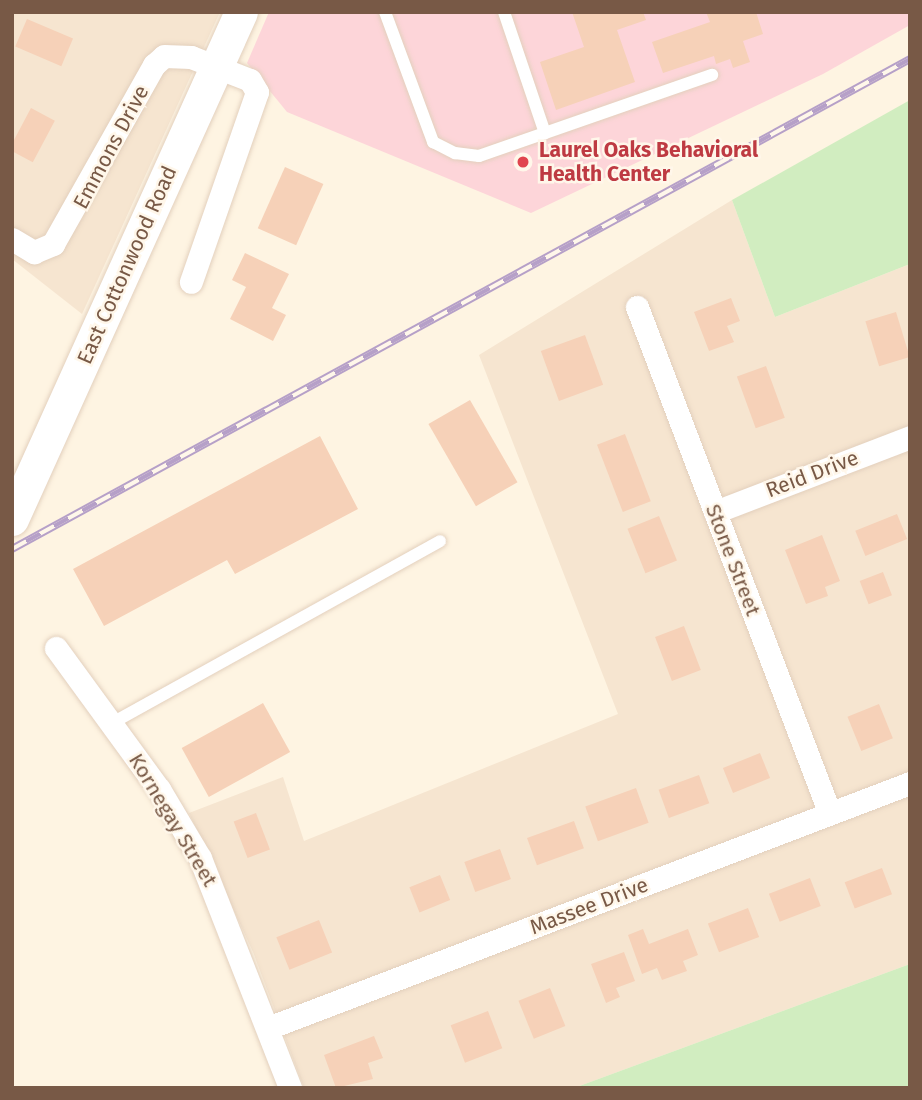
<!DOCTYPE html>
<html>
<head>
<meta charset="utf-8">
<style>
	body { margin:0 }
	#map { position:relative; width:922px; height:1100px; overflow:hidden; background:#fef4e2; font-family:"Fira Sans",sans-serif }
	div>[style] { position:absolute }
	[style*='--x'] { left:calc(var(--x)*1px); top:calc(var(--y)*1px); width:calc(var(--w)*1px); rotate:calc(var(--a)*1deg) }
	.residential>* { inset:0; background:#f6e5d0 }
	.medical>* { inset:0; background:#fdd5d9 }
	.green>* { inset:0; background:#d1edc0 }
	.building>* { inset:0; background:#f6d1b8; transform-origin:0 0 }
	.roads { filter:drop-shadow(0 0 2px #e3d0bd) drop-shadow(0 0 2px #e3d0bd) }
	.lane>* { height:12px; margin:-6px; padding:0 6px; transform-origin:6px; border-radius:6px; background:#fff }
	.street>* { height:23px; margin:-11.5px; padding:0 11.5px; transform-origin:11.5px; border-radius:11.5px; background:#fff }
	.secondary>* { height:33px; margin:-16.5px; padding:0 16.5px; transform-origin:16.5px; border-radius:16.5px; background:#fff }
	.rail>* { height:8px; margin-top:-4px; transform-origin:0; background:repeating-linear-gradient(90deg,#fff7ea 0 16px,#b6a0c8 0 32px); box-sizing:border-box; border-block:2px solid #b6a0c8 }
	.dots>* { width:19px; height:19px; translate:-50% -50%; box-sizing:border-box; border:4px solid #fff7ea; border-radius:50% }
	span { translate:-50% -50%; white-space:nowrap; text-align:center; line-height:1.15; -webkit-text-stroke:5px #fff7ea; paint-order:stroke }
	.street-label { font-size:21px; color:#785946 }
	.health-label { font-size:21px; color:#be3a42; font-weight:700 }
	.left { translate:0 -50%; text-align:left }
	.frame { position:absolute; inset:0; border:14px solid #785946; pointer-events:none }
</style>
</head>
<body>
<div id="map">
	<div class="residential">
		<i style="clip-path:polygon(12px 12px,220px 12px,82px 314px,12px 259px)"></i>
		<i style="clip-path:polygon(732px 200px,775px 317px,910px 264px,910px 964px,574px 1088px,304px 1088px,253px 952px,189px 813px,283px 777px,304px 841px,618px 714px,479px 355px)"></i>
	</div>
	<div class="medical">
		<i style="clip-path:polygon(269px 12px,910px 12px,910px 25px,823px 74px,531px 213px,287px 112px,247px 63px)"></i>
	</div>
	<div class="green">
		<i style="clip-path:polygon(910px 100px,910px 264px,775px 317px,732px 200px)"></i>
		<i style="clip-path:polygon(910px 964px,910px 1088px,574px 1088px)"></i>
	</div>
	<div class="building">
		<i style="clip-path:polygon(572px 12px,643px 12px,646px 20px,617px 30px,635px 82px,556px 110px,540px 62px,584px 47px)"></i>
		<i style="clip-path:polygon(706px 12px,756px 12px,763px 34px,743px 41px,750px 62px,733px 68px,730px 59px,716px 64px,714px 56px,663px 73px,652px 42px,710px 22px)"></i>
		<i style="left:27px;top:19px;width:50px;height:30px;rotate:23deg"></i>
		<i style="left:31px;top:108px;width:27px;height:47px;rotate:28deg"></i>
		<i style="left:285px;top:167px;width:42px;height:67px;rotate:24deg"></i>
		<i style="clip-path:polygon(245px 253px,289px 274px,272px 308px,286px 315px,273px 341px,230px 319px,246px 287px,232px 280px)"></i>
		<i style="clip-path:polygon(731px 298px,740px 321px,727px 326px,734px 342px,709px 351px,694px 312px)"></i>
		<i style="left:896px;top:312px;width:47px;height:32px;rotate:73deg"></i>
		<i style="left:585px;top:335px;width:53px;height:47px;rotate:70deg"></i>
		<i style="left:766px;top:366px;width:55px;height:31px;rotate:70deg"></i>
		<i style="left:470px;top:400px;width:95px;height:48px;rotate:60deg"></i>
		<i style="left:625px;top:434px;width:72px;height:30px;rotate:69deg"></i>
		<i style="clip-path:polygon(320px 436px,358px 509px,235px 574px,227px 560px,104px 626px,73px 569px)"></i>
		<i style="left:897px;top:514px;width:27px;height:45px;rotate:68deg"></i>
		<i style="left:659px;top:516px;width:48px;height:34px;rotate:68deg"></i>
		<i style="clip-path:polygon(822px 535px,840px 581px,825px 587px,828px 596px,806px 604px,785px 550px)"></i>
		<i style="left:883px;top:572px;width:25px;height:25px;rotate:69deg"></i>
		<i style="left:684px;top:626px;width:47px;height:31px;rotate:69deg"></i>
		<i style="left:263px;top:703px;width:56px;height:93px;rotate:61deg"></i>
		<i style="left:879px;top:704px;width:37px;height:34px;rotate:68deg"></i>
		<i style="left:760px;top:753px;width:27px;height:40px;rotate:68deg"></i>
		<i style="left:699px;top:775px;width:30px;height:43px;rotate:70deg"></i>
		<i style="left:636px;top:788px;width:37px;height:54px;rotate:70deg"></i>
		<i style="left:256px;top:813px;width:39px;height:24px;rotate:69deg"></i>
		<i style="left:574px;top:821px;width:29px;height:50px;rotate:70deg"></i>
		<i style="left:500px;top:849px;width:32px;height:38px;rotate:70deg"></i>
		<i style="left:882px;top:868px;width:28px;height:40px;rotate:69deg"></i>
		<i style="left:440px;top:875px;width:27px;height:33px;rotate:68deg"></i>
		<i style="left:810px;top:878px;width:30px;height:44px;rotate:69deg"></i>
		<i style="left:748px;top:908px;width:31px;height:43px;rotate:69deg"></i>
		<i style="left:319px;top:920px;width:35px;height:46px;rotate:68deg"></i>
		<i style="clip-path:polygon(643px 929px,649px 944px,688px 929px,698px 955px,683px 961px,687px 971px,662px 980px,657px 968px,642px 974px,628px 935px)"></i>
		<i style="clip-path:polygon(624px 952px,635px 981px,616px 988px,620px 997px,606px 1003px,591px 964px)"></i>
		<i style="left:550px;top:988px;width:41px;height:34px;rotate:68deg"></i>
		<i style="left:488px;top:1011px;width:40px;height:40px;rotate:69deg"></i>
		<i style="clip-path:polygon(374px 1036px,383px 1058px,368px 1063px,373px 1079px,336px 1088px,324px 1055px)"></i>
	</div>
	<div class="roads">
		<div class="lane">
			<i style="--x:385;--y:12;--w:139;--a:69.7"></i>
			<i style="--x:433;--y:142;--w:25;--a:27"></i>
			<i style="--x:455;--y:153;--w:24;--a:7"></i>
			<i style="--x:479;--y:156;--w:247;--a:-19.2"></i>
			<i style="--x:504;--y:12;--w:128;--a:71.3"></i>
			<i style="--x:112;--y:723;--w:375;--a:-29"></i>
		</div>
		<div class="street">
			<i style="--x:12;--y:239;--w:26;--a:31"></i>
			<i style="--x:34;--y:252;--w:21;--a:-23"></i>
			<i style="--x:53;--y:244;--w:206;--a:-60.6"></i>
			<i style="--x:154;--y:65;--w:13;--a:-42"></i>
			<i style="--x:164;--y:56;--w:27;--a:2"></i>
			<i style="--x:191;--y:57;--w:63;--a:21.3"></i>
			<i style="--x:250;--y:80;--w:14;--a:60"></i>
			<i style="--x:257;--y:92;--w:201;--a:109.2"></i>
			<i style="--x:637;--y:307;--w:542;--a:69.16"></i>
			<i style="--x:715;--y:512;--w:209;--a:-21"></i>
			<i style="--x:56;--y:648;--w:175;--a:53.9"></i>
			<i style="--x:159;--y:789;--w:80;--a:59.3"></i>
			<i style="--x:200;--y:858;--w:247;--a:68.6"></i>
			<i style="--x:268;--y:1028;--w:687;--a:-20.89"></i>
		</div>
		<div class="secondary">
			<i style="--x:12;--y:519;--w:556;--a:-65.69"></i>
		</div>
	</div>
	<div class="rail">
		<i style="--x:12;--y:549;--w:1023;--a:-28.62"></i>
	</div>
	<div class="dots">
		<i style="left:523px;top:162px;background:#e0444e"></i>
	</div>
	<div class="street-label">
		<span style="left:111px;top:147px;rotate:-62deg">Emmons Drive</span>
		<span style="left:127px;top:265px;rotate:-66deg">East Cottonwood Road</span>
		<span style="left:812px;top:474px;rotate:-21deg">Reid Drive</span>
		<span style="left:733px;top:560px;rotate:69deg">Stone Street</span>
		<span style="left:173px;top:820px;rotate:59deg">Kornegay Street</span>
		<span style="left:589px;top:906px;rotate:-21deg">Massee Drive</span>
	</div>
	<div class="health-label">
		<span class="left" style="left:539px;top:162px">Laurel Oaks Behavioral<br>Health Center</span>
	</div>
	<div class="frame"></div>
</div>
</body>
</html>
